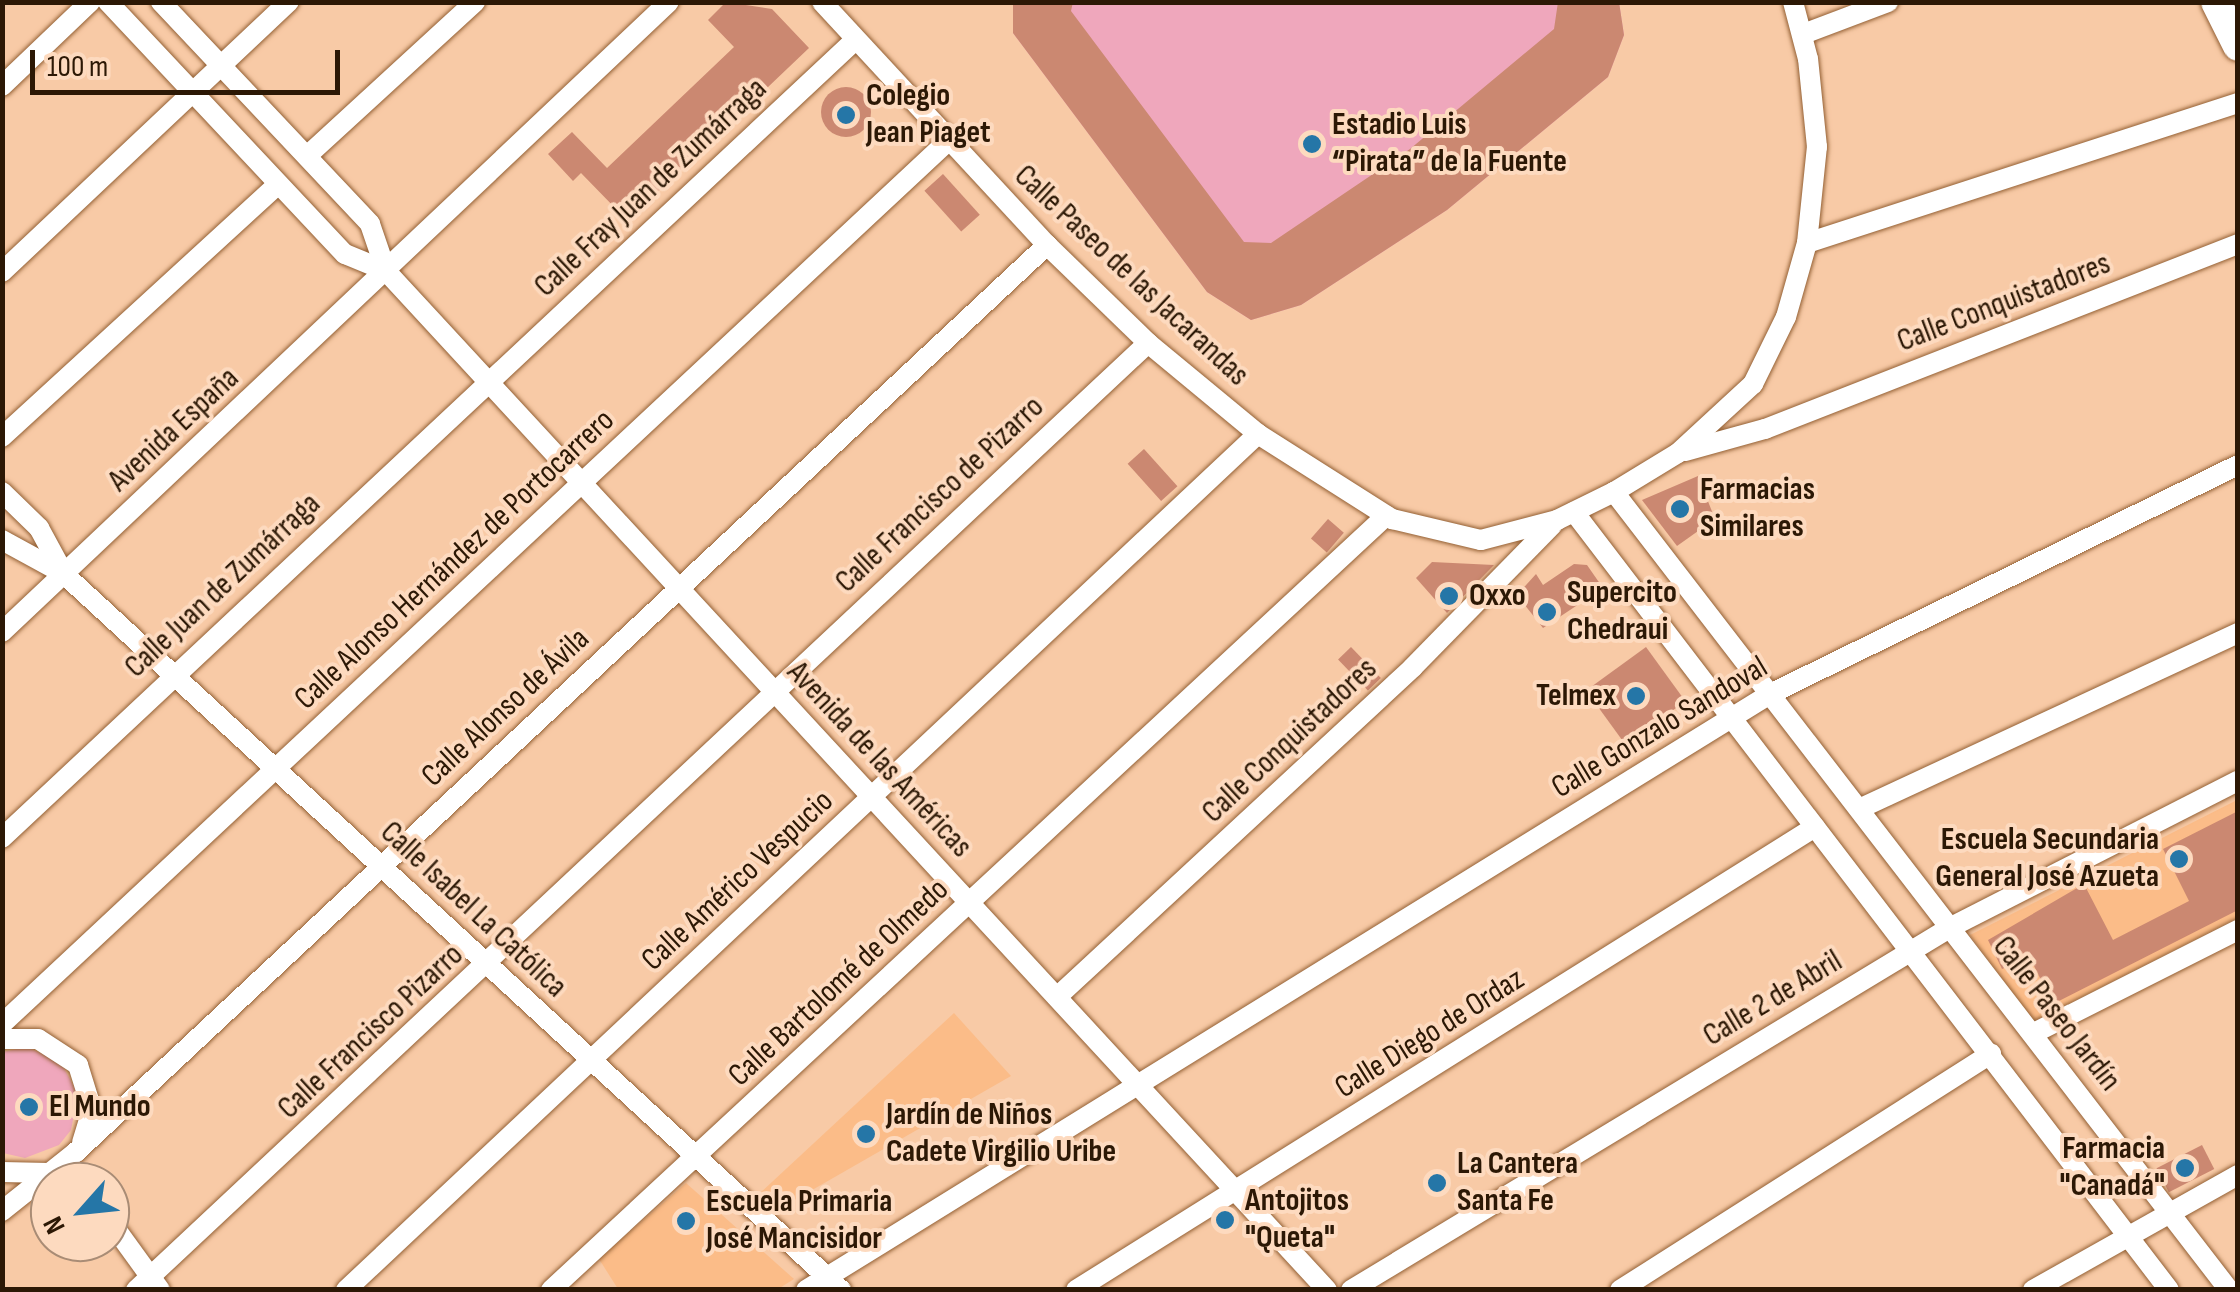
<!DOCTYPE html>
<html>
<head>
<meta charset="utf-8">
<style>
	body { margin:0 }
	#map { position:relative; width:2240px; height:1292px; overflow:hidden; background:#f8caa6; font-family:"Sofia Sans Condensed",sans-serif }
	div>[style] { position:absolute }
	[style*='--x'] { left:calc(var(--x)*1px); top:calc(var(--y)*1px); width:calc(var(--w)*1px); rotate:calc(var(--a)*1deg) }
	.built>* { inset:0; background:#fbbc88 }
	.green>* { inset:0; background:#efa7bc }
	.building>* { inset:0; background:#cb8871; transform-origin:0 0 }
	.round { border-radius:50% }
	.roads { filter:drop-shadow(0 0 2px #936034) drop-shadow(0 0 2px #936034) }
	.minor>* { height:20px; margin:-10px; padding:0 10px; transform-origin:10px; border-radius:10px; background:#fff }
	.secondary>* { height:30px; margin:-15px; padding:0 15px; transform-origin:15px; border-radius:15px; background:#fff }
	.dots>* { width:28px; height:28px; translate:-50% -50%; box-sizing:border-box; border:5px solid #fddabf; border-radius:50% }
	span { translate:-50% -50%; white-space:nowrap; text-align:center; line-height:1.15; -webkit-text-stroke:8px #fddabf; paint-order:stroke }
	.poi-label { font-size:32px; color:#2c1805; font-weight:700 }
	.left { translate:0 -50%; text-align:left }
	.right { translate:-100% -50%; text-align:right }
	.street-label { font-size:32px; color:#2c1805 }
	.frame { position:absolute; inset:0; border:5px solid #2c1805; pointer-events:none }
	.north { position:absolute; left:30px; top:1162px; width:100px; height:100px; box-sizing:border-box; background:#fddabf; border:2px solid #a98c75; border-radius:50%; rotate:243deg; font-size:28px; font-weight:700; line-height:40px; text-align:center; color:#2c1805 }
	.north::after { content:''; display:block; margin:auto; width:35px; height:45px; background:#2576a7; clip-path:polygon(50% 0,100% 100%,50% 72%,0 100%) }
	.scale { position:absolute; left:30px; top:50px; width:310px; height:45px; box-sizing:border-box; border:5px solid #2c1805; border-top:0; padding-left:12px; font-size:30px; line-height:35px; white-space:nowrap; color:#2c1805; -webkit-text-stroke:8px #fddabf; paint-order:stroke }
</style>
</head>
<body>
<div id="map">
	<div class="built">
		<i style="clip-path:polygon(2237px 800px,2237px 918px,2034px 1021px,1970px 935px)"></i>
		<i style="clip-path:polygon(954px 1013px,1011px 1076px,779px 1209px,760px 1193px)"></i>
		<i style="clip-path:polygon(686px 1183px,794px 1279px,778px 1289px,618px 1289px,599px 1259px)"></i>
	</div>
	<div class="green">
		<i style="clip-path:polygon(1619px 2px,1624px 35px,1608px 77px,1447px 210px,1301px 305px,1251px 320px,1207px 292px,1013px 33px,1013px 3px)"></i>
		<i style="clip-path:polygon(26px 1047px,60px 1061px,78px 1094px,71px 1130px,59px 1145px,25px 1158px,3px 1153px,3px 1052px)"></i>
	</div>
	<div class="building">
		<i style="clip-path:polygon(726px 2px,772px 9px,809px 48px,644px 205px,635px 195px,618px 211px,581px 173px,573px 181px,548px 154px,572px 132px,607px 168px,734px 47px,708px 20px)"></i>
		<i style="clip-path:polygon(1013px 2px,1073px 2px,1071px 11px,1244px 242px,1271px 243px,1410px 149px,1554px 29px,1558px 2px,1619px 2px,1624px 35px,1608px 77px,1447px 210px,1301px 305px,1251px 320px,1207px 292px,1013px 33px)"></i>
		<i class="round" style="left:821px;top:87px;width:50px;height:50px"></i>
		<i style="left:943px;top:174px;width:55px;height:25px;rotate:48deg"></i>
		<i style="left:1144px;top:449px;width:50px;height:22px;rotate:48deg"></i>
		<i style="clip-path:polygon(1698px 476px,1715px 519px,1677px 546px,1642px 500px)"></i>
		<i style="left:1328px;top:519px;width:21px;height:26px;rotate:41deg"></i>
		<i style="clip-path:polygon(1432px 562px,1494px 565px,1447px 613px,1416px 578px)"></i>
		<i style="clip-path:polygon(1574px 564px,1587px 565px,1603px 588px,1543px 628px,1517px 595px,1536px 574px,1543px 585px)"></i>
		<i style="left:1351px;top:647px;width:43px;height:18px;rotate:46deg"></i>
		<i style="left:1646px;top:647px;width:67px;height:74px;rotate:54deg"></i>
		<i style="clip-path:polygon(2238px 811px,2238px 910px,2053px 1004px,2030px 958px,2002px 969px,1988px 940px,2084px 884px,2113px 940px,2189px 901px,2163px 849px)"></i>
		<i style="left:2202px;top:1145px;width:27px;height:51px;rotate:63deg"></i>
	</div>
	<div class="roads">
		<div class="minor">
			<i style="--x:108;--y:2;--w:346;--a:46.8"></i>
			<i style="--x:345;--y:254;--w:44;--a:22.5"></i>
			<i style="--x:161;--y:2;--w:305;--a:46.7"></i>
			<i style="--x:370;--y:224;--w:50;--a:71.2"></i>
			<i style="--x:386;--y:271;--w:1387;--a:47.28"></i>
			<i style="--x:822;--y:2;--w:331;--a:47.2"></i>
			<i style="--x:1047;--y:245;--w:141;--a:44.1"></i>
			<i style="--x:1148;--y:343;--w:143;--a:39.6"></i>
			<i style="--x:1258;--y:434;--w:159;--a:32.4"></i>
			<i style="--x:1392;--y:519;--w:91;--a:13.3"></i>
			<i style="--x:1481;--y:540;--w:79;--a:-14.7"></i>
			<i style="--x:1557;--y:520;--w:64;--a:-26.2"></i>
			<i style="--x:1614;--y:492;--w:75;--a:-31.4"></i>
			<i style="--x:1678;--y:453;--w:102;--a:-42.6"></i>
			<i style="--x:1753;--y:384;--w:75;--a:-63.8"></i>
			<i style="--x:1786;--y:317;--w:77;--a:-74.2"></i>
			<i style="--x:1807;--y:243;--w:97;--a:-84.1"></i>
			<i style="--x:1817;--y:147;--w:88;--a:-95.8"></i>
			<i style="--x:1808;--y:59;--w:59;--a:-104.7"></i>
			<i style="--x:1803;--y:34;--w:91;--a:-20.6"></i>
			<i style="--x:2;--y:86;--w:122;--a:-43.7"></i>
			<i style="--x:307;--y:156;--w:228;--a:-42.5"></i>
			<i style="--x:1807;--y:243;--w:453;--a:-18"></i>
			<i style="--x:2;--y:272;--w:394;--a:-43.3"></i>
			<i style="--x:2;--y:437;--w:373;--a:-42.5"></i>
			<i style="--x:1685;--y:451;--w:83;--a:-15.4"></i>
			<i style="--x:1765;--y:429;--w:508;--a:-21.36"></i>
			<i style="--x:2;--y:492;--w:52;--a:44.2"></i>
			<i style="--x:39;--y:528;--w:52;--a:61.5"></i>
			<i style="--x:1614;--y:492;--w:1007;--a:52.38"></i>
			<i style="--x:1574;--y:512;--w:979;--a:52.59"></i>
			<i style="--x:2;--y:540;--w:71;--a:28.7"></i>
			<i style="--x:64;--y:574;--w:1057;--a:42.66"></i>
			<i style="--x:2;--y:632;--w:917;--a:-43.37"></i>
			<i style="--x:1861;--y:808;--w:416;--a:-24.9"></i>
			<i style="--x:2;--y:838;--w:1168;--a:-43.09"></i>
			<i style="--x:1057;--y:997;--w:485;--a:-42.8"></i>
			<i style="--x:1413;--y:667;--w:199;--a:-45.6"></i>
			<i style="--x:2;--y:1024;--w:1295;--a:-43.03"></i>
			<i style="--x:2034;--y:1033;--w:229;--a:-26.8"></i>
			<i style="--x:2;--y:1039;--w:36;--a:0"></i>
			<i style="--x:38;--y:1039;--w:48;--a:33"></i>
			<i style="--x:78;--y:1065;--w:47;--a:72.7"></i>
			<i style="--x:92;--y:1110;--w:34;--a:107"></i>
			<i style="--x:65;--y:1162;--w:25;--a:53"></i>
			<i style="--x:2;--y:1172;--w:47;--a:1.2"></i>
			<i style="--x:2;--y:1211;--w:95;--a:-38.6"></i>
			<i style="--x:76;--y:1152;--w:1329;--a:-43.05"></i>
			<i style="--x:110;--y:1221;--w:85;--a:54.1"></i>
			<i style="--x:136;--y:1290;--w:1386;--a:-43.1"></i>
			<i style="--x:346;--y:1290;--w:1251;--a:-43.19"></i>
			<i style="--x:551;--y:1290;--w:1139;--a:-42.83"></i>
			<i style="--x:806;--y:1290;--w:1133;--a:-31.73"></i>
			<i style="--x:1770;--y:694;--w:521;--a:-26.07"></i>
			<i style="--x:1076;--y:1290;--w:872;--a:-32.07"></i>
			<i style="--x:1351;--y:1290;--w:701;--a:-31.17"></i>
			<i style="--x:1951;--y:927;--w:322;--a:-27"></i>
			<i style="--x:1620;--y:1290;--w:440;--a:-32.5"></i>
			<i style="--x:2033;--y:1290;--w:235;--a:-29.3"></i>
		</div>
		<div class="secondary">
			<i style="--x:2216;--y:2;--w:49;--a:63.4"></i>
		</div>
	</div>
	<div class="dots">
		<i style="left:846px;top:115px;background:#2576a7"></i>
		<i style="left:1312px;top:144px;background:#2576a7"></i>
		<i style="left:1680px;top:509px;background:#2576a7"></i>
		<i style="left:1449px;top:596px;background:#2576a7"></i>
		<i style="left:1547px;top:612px;background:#2576a7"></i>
		<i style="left:1636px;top:696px;background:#2576a7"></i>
		<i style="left:2179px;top:859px;background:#2576a7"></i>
		<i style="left:29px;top:1107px;background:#2576a7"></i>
		<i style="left:866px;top:1134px;background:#2576a7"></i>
		<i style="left:2185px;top:1168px;background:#2576a7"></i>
		<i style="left:1437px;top:1183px;background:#2576a7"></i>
		<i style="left:1225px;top:1220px;background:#2576a7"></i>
		<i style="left:686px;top:1221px;background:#2576a7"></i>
	</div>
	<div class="poi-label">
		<span class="left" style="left:866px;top:115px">Colegio<br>Jean Piaget</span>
		<span class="left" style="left:1332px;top:144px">Estadio Luis<br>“Pirata” de la Fuente</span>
		<span class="left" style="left:1700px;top:509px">Farmacias<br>Similares</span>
		<span class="left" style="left:1567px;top:612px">Supercito<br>Chedraui</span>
		<span class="left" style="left:1469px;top:596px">Oxxo</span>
		<span class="right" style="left:1616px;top:696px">Telmex</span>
		<span class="right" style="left:2159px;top:859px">Escuela Secundaria<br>General José Azueta</span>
		<span class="left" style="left:49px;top:1107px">El Mundo</span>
		<span class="left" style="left:886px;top:1134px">Jardín de Niños<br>Cadete Virgilio Uribe</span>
		<span class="right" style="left:2165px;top:1168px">Farmacia<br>"Canadá"</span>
		<span class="left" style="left:1457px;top:1183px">La Cantera<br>Santa Fe</span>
		<span class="left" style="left:1245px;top:1220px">Antojitos<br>"Queta"</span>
		<span class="left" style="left:706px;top:1221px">Escuela Primaria<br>José Mancisidor</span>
	</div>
	<div class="street-label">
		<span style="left:651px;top:188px;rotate:-43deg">Calle Fray Juan de Zumárraga</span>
		<span style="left:1131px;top:276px;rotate:43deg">Calle Paseo de las Jacarandas</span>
		<span style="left:2004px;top:303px;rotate:-21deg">Calle Conquistadores</span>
		<span style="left:174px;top:430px;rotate:-43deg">Avenida España</span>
		<span style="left:940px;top:495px;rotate:-43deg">Calle Francisco de Pizarro</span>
		<span style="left:455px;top:560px;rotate:-43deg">Calle Alonso Hernández de Portocarrero</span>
		<span style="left:223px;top:586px;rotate:-43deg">Calle Juan de Zumárraga</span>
		<span style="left:506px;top:708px;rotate:-43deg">Calle Alonso de Ávila</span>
		<span style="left:1660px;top:728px;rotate:-31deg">Calle Gonzalo Sandoval</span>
		<span style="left:1290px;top:741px;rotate:-43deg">Calle Conquistadores</span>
		<span style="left:879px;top:760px;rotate:47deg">Avenida de las Américas</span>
		<span style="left:738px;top:881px;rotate:-43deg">Calle Américo Vespucio</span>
		<span style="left:473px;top:910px;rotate:43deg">Calle Isabel La Católica</span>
		<span style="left:839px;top:983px;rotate:-43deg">Calle Bartolomé de Olmedo</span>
		<span style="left:1773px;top:999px;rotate:-31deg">Calle 2 de Abril</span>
		<span style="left:2056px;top:1014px;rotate:52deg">Calle Paseo Jardín</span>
		<span style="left:371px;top:1032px;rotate:-43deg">Calle Francisco Pizarro</span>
		<span style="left:1430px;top:1034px;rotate:-32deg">Calle Diego de Ordaz</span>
	</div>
	<div class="frame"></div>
	<div class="north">N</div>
	<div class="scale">100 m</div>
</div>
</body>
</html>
